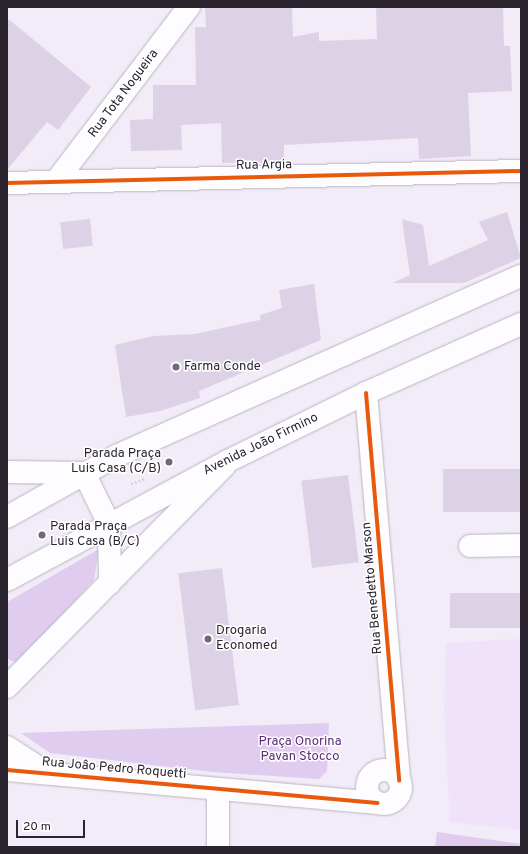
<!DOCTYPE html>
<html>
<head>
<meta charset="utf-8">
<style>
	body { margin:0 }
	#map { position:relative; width:528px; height:854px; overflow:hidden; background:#f2ebf8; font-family:Overpass,sans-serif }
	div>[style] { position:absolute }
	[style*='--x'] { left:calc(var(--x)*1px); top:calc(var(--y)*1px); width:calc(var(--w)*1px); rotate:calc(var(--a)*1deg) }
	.built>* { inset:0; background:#f0e2fb }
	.green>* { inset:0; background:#dfccee }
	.building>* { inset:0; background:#ddd2e5; transform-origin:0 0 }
	.path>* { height:2.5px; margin-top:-1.25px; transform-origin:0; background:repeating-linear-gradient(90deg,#d8d5d9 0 2px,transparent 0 4px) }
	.roads { filter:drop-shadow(0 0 1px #bbb5c0) drop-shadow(0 0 1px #bbb5c0) }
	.minor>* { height:22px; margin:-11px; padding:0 11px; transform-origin:11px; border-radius:11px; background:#fdfcfe }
	.minor>.ring { margin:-11px; padding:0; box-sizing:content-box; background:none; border:22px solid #fdfcfe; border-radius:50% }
	.tertiary>* { height:22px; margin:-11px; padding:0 11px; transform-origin:11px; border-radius:11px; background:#fdfcfe }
	.primary>* { height:22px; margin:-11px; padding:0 11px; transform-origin:11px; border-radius:11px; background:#fdfcfe }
	.cycleway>* { height:4px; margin:-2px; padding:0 2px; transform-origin:2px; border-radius:2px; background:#e8590c }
	.dots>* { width:11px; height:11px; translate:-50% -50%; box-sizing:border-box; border:2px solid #fff; border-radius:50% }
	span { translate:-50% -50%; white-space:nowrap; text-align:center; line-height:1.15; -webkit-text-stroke:3px #fff; paint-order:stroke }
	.street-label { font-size:13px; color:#2a242f }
	.poi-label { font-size:13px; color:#2a242f }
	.left { translate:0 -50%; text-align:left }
	.right { translate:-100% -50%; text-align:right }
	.park-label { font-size:13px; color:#5b2778 }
	.frame { position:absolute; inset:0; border:8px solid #2a242f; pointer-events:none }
	.scale { position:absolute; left:16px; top:820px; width:69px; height:18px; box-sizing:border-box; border:2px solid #2a242f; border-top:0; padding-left:5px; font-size:12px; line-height:14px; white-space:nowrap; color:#2a242f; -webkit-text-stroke:3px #fff; paint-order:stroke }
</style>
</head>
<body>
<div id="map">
	<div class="built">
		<i style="clip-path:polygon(521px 639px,521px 830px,450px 822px,444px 711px,446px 643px)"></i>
	</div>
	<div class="green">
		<i style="clip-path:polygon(99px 549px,94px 580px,18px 663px,7px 659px,7px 602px)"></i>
		<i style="clip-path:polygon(329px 723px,327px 771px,319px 779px,212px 772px,50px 753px,21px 733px)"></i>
		<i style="clip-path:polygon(437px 832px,521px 844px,521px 847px,435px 847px)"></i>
	</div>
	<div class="building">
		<i style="clip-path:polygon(205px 7px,292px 7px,293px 37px,319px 32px,319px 41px,377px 39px,376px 7px,503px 7px,504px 46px,510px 46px,512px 91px,468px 93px,471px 156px,419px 159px,418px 138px,284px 145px,284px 162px,222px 163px,221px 123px,181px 125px,182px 150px,131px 151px,130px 120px,153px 119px,153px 85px,196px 85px,195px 27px,206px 27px)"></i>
		<i style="clip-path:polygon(7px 18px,91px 87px,58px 130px,47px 122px,7px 170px)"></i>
		<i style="clip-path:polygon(507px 212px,521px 258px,464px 283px,392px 283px,410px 275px,402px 219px,423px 225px,429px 266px,488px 240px,479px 222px)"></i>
		<i style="left:90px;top:219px;width:27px;height:30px;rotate:84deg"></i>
		<i style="clip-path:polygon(314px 284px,321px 340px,199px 391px,200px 398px,160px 411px,126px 417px,115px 345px,153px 336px,195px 334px,260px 320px,260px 315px,282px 308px,279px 290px)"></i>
		<i style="left:521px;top:469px;width:43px;height:78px;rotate:90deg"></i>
		<i style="left:348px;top:475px;width:88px;height:47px;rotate:83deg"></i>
		<i style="left:222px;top:568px;width:138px;height:44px;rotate:83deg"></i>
		<i style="left:450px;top:593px;width:71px;height:35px"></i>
	</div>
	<div class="path">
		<i style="--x:131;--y:484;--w:15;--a:-23"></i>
	</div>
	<div class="roads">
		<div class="minor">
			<i style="--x:57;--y:180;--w:218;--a:-52.7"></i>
			<i style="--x:7;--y:183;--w:514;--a:-1.34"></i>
			<i style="--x:366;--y:393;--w:389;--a:85.1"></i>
			<i style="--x:109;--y:524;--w:59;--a:89"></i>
			<i style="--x:470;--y:546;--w:51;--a:-1.1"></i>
			<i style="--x:7;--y:687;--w:311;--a:-45.5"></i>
			<i style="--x:7;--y:747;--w:44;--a:33"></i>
			<i style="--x:7;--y:770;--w:372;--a:5.1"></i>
			<i class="ring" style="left:367px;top:770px;width:12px;height:12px"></i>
			<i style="--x:218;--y:790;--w:57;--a:90"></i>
		</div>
		<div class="tertiary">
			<i style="--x:7;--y:472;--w:77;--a:0.7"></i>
			<i style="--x:84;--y:473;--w:57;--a:63.9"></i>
		</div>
		<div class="primary">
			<i style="--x:7;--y:517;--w:125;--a:-29.2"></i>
			<i style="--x:116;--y:456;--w:443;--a:-24"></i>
			<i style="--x:7;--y:580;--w:251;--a:-28.3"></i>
			<i style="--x:228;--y:461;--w:154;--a:-26.2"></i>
			<i style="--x:366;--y:393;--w:170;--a:-24"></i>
		</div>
	</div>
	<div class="cycleway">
		<i style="--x:7;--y:183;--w:514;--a:-1.34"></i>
		<i style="--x:366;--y:393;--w:389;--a:85.1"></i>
		<i style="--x:7;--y:770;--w:372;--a:5.1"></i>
	</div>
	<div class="dots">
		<i style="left:176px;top:367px;background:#706a75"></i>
		<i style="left:169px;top:462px;background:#706a75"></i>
		<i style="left:42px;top:535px;background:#706a75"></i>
		<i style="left:208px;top:639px;background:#706a75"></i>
	</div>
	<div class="street-label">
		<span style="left:124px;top:94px;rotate:-53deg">Rua Tota Nogueira</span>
		<span style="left:264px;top:166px;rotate:-1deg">Rua Argia</span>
		<span style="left:261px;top:445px;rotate:-26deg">Avenida João Firmino</span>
		<span style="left:373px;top:588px;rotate:-95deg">Rua Benedetto Marson</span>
		<span style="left:114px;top:769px;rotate:5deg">Rua Joâo Pedro Roquetti</span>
	</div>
	<div class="poi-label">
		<span class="left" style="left:184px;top:367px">Farma Conde</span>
		<span class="right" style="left:161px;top:462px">Parada Praça<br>Luis Casa (C/B)</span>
		<span class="left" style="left:50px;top:535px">Parada Praça<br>Luis Casa (B/C)</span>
		<span class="left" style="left:216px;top:639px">Drogaria<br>Economed</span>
	</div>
	<div class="park-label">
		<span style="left:300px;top:750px">Praça Onorina<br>Pavan Stocco</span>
	</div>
	<div class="frame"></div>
	<div class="scale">20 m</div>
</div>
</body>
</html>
